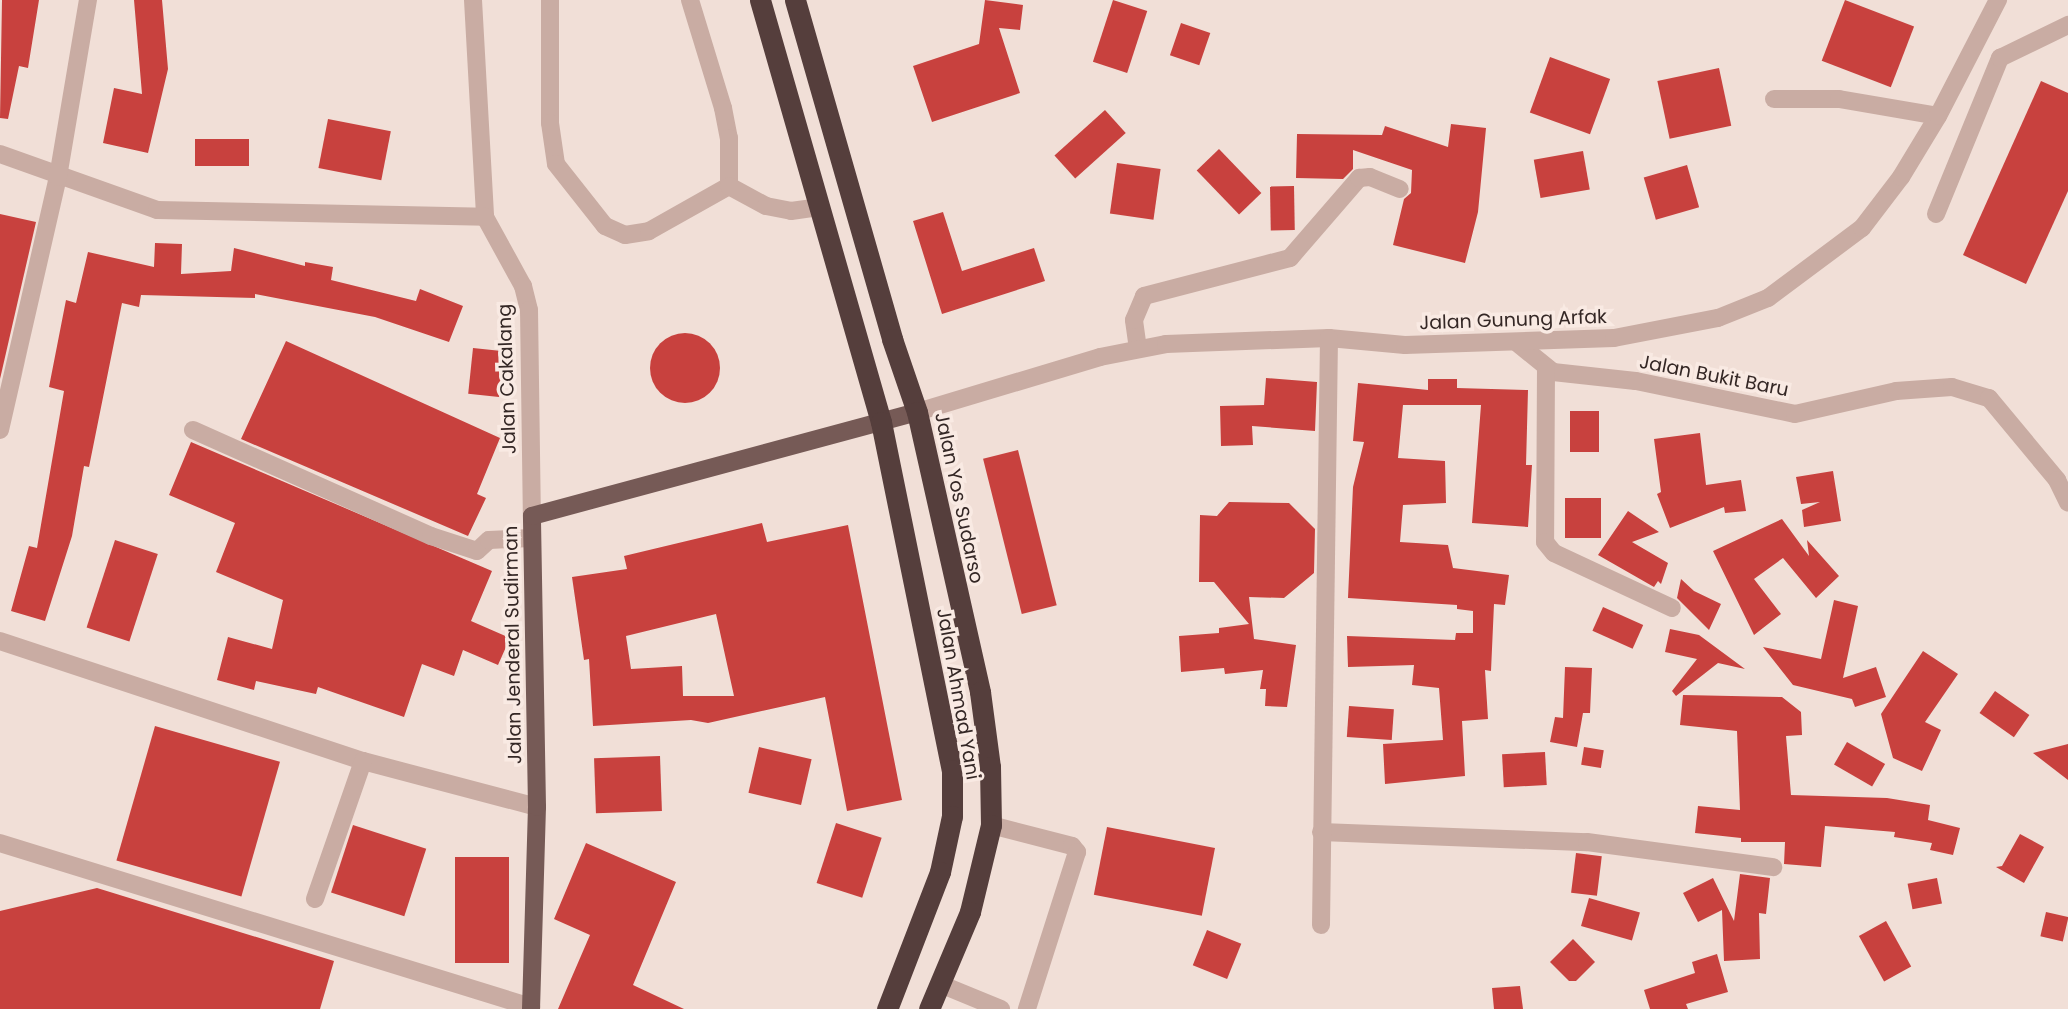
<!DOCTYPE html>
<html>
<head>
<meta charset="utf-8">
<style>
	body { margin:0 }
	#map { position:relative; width:2068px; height:1009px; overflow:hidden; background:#f1dfd7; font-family:Poppins,sans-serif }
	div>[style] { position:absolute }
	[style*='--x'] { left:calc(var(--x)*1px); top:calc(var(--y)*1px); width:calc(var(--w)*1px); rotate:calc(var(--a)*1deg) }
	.building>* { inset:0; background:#c8413e; transform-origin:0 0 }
	.round { border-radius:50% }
	.minor>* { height:18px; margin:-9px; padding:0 9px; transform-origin:9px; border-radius:9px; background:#c9aca3 }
	.major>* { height:18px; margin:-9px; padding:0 9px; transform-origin:9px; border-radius:9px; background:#765a56 }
	.highway>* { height:21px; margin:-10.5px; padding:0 10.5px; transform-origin:10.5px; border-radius:10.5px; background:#553e3c }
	span { translate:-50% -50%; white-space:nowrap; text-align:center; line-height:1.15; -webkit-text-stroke:7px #f9eae3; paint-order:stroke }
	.street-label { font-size:19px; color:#342725 }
</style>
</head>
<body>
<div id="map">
	<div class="building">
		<i style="clip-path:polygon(2px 0,39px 0,28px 68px,19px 66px,8px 119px,0 118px)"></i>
		<i style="clip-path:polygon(134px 0,162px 0,168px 69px,148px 153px,103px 143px,114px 88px,142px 94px)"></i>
		<i style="clip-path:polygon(985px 0,1023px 5px,1020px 30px,999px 28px,1020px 93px,932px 122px,913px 66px,979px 44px)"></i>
		<i style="left:1113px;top:0;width:36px;height:65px;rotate:18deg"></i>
		<i style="left:1845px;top:0;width:74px;height:65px;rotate:21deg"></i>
		<i style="left:1181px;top:23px;width:31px;height:34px;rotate:19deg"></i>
		<i style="left:1550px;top:57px;width:64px;height:59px;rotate:20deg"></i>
		<i style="left:1719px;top:68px;width:59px;height:63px;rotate:78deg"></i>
		<i style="clip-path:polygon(2041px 81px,2068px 93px,2068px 191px,2026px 284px,1963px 255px)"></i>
		<i style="left:1105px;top:110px;width:31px;height:68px;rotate:48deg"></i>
		<i style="left:328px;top:119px;width:64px;height:50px;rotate:11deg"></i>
		<i style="clip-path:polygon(1451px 124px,1486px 128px,1478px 212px,1465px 263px,1393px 245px,1404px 199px,1411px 193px,1412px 170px,1353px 150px,1353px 169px,1343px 179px,1296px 178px,1297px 134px,1382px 135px,1385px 126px,1448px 147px)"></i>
		<i style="left:195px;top:139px;width:54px;height:27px"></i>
		<i style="left:1219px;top:149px;width:61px;height:31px;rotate:46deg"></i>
		<i style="left:1583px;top:151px;width:39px;height:50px;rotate:80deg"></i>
		<i style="left:1117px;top:163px;width:44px;height:51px;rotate:8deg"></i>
		<i style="left:1687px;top:165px;width:44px;height:45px;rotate:74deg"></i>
		<i style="left:1294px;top:186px;width:44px;height:24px;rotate:89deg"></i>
		<i style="clip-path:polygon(943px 212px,962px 271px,1034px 248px,1045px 281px,942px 314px,913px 221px)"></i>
		<i style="clip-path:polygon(0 214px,36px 222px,0 379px)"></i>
		<i style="clip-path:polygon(155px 243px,182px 244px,181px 274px,231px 271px,234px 248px,305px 266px,305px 262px,333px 267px,331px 280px,416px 301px,420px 289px,463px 306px,449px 342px,375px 317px,255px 294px,255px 298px,141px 295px,139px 307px,122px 303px,89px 467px,84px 466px,72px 536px,45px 621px,11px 611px,29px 546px,37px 548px,64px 391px,49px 387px,66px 300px,76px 303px,88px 252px,154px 267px)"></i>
		<i class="round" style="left:650px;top:333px;width:70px;height:70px"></i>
		<i style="clip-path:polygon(286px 341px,500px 438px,477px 494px,486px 498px,468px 536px,241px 439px)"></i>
		<i style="left:473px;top:348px;width:31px;height:46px;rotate:6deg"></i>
		<i style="clip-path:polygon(1266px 378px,1317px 382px,1315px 431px,1252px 426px,1253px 445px,1221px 446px,1220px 406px,1264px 405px)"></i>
		<i style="clip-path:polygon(1428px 379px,1457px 379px,1457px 388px,1528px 390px,1526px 465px,1532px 465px,1528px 527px,1472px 523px,1481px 405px,1403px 405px,1398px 458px,1445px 461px,1446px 503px,1403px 505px,1400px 542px,1448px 545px,1453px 568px,1509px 575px,1505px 605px,1494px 604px,1491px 671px,1485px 670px,1488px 719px,1462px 721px,1465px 776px,1385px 784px,1383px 744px,1443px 740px,1439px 688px,1412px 685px,1414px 665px,1348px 667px,1347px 636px,1455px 640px,1456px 633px,1473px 633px,1473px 611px,1457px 609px,1457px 605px,1348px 598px,1353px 487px,1364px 442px,1353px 441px,1358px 383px,1428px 390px)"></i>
		<i style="left:1570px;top:411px;width:29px;height:41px"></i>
		<i style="clip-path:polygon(1700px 433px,1706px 485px,1741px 480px,1746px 511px,1725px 513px,1724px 507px,1670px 528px,1657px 494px,1661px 492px,1654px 439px)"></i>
		<i style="clip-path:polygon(191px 442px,492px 571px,471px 621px,510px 638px,498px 665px,463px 650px,454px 676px,422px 664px,404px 717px,318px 687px,316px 694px,256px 681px,254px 690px,217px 680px,228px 637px,272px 649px,283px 600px,216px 572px,235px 523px,169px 495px)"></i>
		<i style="left:1018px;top:450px;width:160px;height:36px;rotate:76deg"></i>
		<i style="clip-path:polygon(1833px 471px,1841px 521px,1804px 527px,1802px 510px,1820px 502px,1801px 504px,1796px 477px)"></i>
		<i style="left:1565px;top:498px;width:36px;height:40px"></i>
		<i style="clip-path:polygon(1229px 502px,1289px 503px,1315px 529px,1314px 573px,1284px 598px,1249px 597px,1254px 639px,1296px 645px,1287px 707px,1265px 706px,1266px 689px,1260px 689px,1263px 670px,1225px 674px,1224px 668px,1181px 672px,1179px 636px,1219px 633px,1219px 628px,1249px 624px,1214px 582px,1199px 582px,1200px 515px,1217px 516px)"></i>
		<i style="clip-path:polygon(1628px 511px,1659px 532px,1632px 542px,1668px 563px,1661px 584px,1658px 581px,1654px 587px,1598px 555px)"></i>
		<i style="clip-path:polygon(1782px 519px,1809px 556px,1807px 540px,1839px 576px,1816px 598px,1783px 558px,1754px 579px,1781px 614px,1754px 635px,1713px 551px)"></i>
		<i style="clip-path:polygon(evenodd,762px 523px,767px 542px,848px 525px,902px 800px,847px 811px,825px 697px,708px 723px,691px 720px,593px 726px,589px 659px,584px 660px,572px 577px,627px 569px,624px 556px,762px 523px,716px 614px,734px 696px,683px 696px,682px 666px,631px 669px,626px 636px,716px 614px)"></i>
		<i style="left:115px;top:540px;width:45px;height:92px;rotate:18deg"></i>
		<i style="clip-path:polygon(1681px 579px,1694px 591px,1721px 604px,1709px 630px,1677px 598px)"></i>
		<i style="clip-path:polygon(1834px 600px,1858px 606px,1843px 678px,1876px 667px,1886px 697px,1855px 707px,1852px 699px,1793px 685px,1763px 647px,1821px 659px)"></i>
		<i style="left:1603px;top:607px;width:44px;height:26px;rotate:24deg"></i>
		<i style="clip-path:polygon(1670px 629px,1699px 635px,1745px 669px,1718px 663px,1676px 696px,1672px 691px,1697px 659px,1665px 652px)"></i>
		<i style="clip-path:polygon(1923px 651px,1958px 674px,1925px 722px,1941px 730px,1922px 771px,1893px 758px,1881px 714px)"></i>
		<i style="clip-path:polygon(1565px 667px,1592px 668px,1590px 713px,1583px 713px,1577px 747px,1550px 742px,1555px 717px,1563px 718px)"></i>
		<i style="left:1995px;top:691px;width:42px;height:27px;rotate:35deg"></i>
		<i style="clip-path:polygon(1683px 695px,1782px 697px,1801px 712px,1802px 735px,1786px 736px,1791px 795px,1887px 798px,1930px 805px,1928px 820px,1960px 828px,1953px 855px,1930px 850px,1932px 843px,1894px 837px,1895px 832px,1825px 826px,1821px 867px,1784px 864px,1785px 842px,1741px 842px,1741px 838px,1695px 833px,1698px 806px,1740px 810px,1737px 731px,1680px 725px)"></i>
		<i style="left:1349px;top:706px;width:45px;height:31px;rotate:4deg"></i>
		<i style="left:155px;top:726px;width:130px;height:140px;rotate:16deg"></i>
		<i style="left:1847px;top:742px;width:44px;height:26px;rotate:30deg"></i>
		<i style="clip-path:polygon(2068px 744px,2068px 780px,2033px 753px)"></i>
		<i style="left:759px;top:747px;width:54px;height:47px;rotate:13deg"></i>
		<i style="left:1584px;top:747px;width:20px;height:18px;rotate:9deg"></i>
		<i style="left:1545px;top:752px;width:33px;height:43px;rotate:87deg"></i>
		<i style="left:660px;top:756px;width:55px;height:66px;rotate:88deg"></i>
		<i style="left:836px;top:823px;width:48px;height:63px;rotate:18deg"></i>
		<i style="left:353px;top:825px;width:77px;height:71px;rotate:18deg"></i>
		<i style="left:1107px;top:827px;width:110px;height:69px;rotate:11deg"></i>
		<i style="clip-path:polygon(2020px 834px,2044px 847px,2024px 883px,1996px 867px,2002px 866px)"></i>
		<i style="clip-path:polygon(586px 843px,676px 882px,633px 985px,684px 1009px,558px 1009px,590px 935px,554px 919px)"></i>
		<i style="left:1576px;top:853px;width:26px;height:40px;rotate:7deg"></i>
		<i style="left:455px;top:857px;width:54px;height:106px"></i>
		<i style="clip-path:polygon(1740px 874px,1770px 878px,1766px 914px,1759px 913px,1760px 959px,1724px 961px,1722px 910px,1698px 922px,1683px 893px,1713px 878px,1734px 921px)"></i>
		<i style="left:1937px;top:878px;width:26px;height:30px;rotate:79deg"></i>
		<i style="clip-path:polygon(97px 888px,334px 961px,320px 1009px,0 1009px,0 911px)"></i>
		<i style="left:1589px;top:898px;width:53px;height:29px;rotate:16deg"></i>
		<i style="left:2046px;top:912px;width:23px;height:25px;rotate:13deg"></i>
		<i style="left:1886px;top:921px;width:52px;height:31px;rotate:61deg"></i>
		<i style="left:1207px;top:930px;width:37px;height:38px;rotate:22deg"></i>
		<i style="clip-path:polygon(1573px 939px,1595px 962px,1576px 981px,1569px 981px,1550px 962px)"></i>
		<i style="clip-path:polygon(1717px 954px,1728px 992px,1686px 1004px,1688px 1009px,1650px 1009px,1644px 990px,1695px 973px,1692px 962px)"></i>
		<i style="clip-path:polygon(1520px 986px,1523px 1009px,1494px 1009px,1492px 988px)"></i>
	</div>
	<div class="minor">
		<i style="--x:473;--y:0;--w:217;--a:86.8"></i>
		<i style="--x:485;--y:217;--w:79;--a:61.2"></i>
		<i style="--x:523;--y:286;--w:25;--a:76"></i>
		<i style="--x:529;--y:310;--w:206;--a:89.2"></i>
		<i style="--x:550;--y:0;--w:123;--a:90"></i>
		<i style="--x:550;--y:123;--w:41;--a:81.7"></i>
		<i style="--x:556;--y:164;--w:79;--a:51.7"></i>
		<i style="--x:605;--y:226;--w:22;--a:24"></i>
		<i style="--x:625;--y:235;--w:24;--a:-9"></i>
		<i style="--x:649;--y:231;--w:92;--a:-29.4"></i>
		<i style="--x:690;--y:0;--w:113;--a:73"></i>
		<i style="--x:723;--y:108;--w:31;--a:79"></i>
		<i style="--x:729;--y:138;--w:48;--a:90"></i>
		<i style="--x:1774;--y:99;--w:65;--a:0"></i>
		<i style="--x:1839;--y:99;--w:100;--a:9.7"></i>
		<i style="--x:0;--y:154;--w:167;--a:19.6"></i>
		<i style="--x:157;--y:210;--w:328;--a:1.2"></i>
		<i style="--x:729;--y:186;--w:42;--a:28.4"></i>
		<i style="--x:766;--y:206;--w:25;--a:11"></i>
		<i style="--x:791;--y:211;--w:30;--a:-8"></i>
		<i style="--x:1936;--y:214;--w:169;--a:-67.7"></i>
		<i style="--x:2000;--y:58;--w:76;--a:-25.9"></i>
		<i style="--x:1516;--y:342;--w:48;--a:39"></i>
		<i style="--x:1553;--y:372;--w:83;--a:6.2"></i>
		<i style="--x:1636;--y:381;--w:162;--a:11.7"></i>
		<i style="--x:1795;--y:414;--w:104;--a:-12.8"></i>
		<i style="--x:1896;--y:391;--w:56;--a:-4.1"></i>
		<i style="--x:1952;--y:387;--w:39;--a:17"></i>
		<i style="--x:1989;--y:398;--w:107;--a:50.3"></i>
		<i style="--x:2057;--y:480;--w:25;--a:64"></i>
		<i style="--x:1138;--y:349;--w:29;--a:-98"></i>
		<i style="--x:1134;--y:320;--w:26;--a:-67"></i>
		<i style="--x:1144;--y:296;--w:151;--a:-14.6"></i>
		<i style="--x:1290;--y:258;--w:106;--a:-49.2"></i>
		<i style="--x:1359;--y:178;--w:11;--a:-5"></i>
		<i style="--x:1370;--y:177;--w:32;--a:22"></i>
		<i style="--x:1546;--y:367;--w:175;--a:90.3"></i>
		<i style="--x:1545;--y:542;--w:14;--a:51"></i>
		<i style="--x:1554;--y:553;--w:130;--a:25"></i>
		<i style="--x:917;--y:412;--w:191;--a:-16.7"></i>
		<i style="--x:1100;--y:357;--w:67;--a:-11.1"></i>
		<i style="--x:1166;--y:344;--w:163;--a:-2.1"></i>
		<i style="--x:1329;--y:338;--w:76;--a:5.3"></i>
		<i style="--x:1405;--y:345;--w:209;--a:-1.9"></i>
		<i style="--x:1614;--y:338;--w:106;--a:-10.9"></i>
		<i style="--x:1718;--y:318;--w:54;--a:-21.8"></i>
		<i style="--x:1768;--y:298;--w:117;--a:-36.7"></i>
		<i style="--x:1862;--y:228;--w:64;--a:-52.6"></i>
		<i style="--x:1901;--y:177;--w:71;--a:-58.8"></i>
		<i style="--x:1938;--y:116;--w:131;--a:-62.7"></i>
		<i style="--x:0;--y:430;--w:260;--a:-77.1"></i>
		<i style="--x:58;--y:177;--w:180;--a:-80.4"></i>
		<i style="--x:193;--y:430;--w:261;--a:24"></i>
		<i style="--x:431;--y:536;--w:48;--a:18.1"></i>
		<i style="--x:477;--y:551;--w:16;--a:-43"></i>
		<i style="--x:489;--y:540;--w:43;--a:-2.7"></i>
		<i style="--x:0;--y:641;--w:382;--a:18.3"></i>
		<i style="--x:363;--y:761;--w:180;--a:14.8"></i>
		<i style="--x:991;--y:825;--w:84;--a:14.5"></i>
		<i style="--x:1072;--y:846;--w:8;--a:50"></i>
		<i style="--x:1077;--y:852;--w:165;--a:107.7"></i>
		<i style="--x:1321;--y:832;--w:266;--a:2.2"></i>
		<i style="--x:1587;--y:842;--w:188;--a:7.7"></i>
		<i style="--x:0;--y:843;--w:556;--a:17.16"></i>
		<i style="--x:315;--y:899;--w:146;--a:-70.8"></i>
		<i style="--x:1321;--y:925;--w:587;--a:-89.22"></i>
		<i style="--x:940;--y:984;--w:66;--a:22.3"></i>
	</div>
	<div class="major">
		<i style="--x:531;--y:1009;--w:202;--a:-88.3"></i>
		<i style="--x:537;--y:807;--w:291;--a:-91"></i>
		<i style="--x:532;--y:516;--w:399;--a:-15.1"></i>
	</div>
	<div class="highway">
		<i style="--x:760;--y:0;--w:439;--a:74"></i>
		<i style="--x:881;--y:422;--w:355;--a:78.5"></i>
		<i style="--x:952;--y:770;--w:46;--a:90"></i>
		<i style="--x:952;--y:816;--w:57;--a:102.1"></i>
		<i style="--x:940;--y:872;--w:147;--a:111.1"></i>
		<i style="--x:795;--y:0;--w:353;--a:74"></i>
		<i style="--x:892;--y:339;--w:77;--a:71.1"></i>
		<i style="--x:917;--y:412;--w:287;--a:77.3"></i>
		<i style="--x:980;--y:692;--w:76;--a:82.4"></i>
		<i style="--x:990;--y:767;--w:58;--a:89"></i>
		<i style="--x:991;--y:825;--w:89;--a:103.6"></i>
		<i style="--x:970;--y:912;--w:105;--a:112.9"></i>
	</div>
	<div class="street-label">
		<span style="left:1513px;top:320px;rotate:-2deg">Jalan Gunung Arfak</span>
		<span style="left:1714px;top:376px;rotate:11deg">Jalan Bukit Baru</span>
		<span style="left:507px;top:379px;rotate:-92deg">Jalan Cakalang</span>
		<span style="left:959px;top:498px;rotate:78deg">Jalan Yos Sudarso</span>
		<span style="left:513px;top:645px;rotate:-91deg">Jalan Jenderal Sudirman</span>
		<span style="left:958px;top:694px;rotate:80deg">Jalan Ahmad Yani</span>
	</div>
</div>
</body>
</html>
